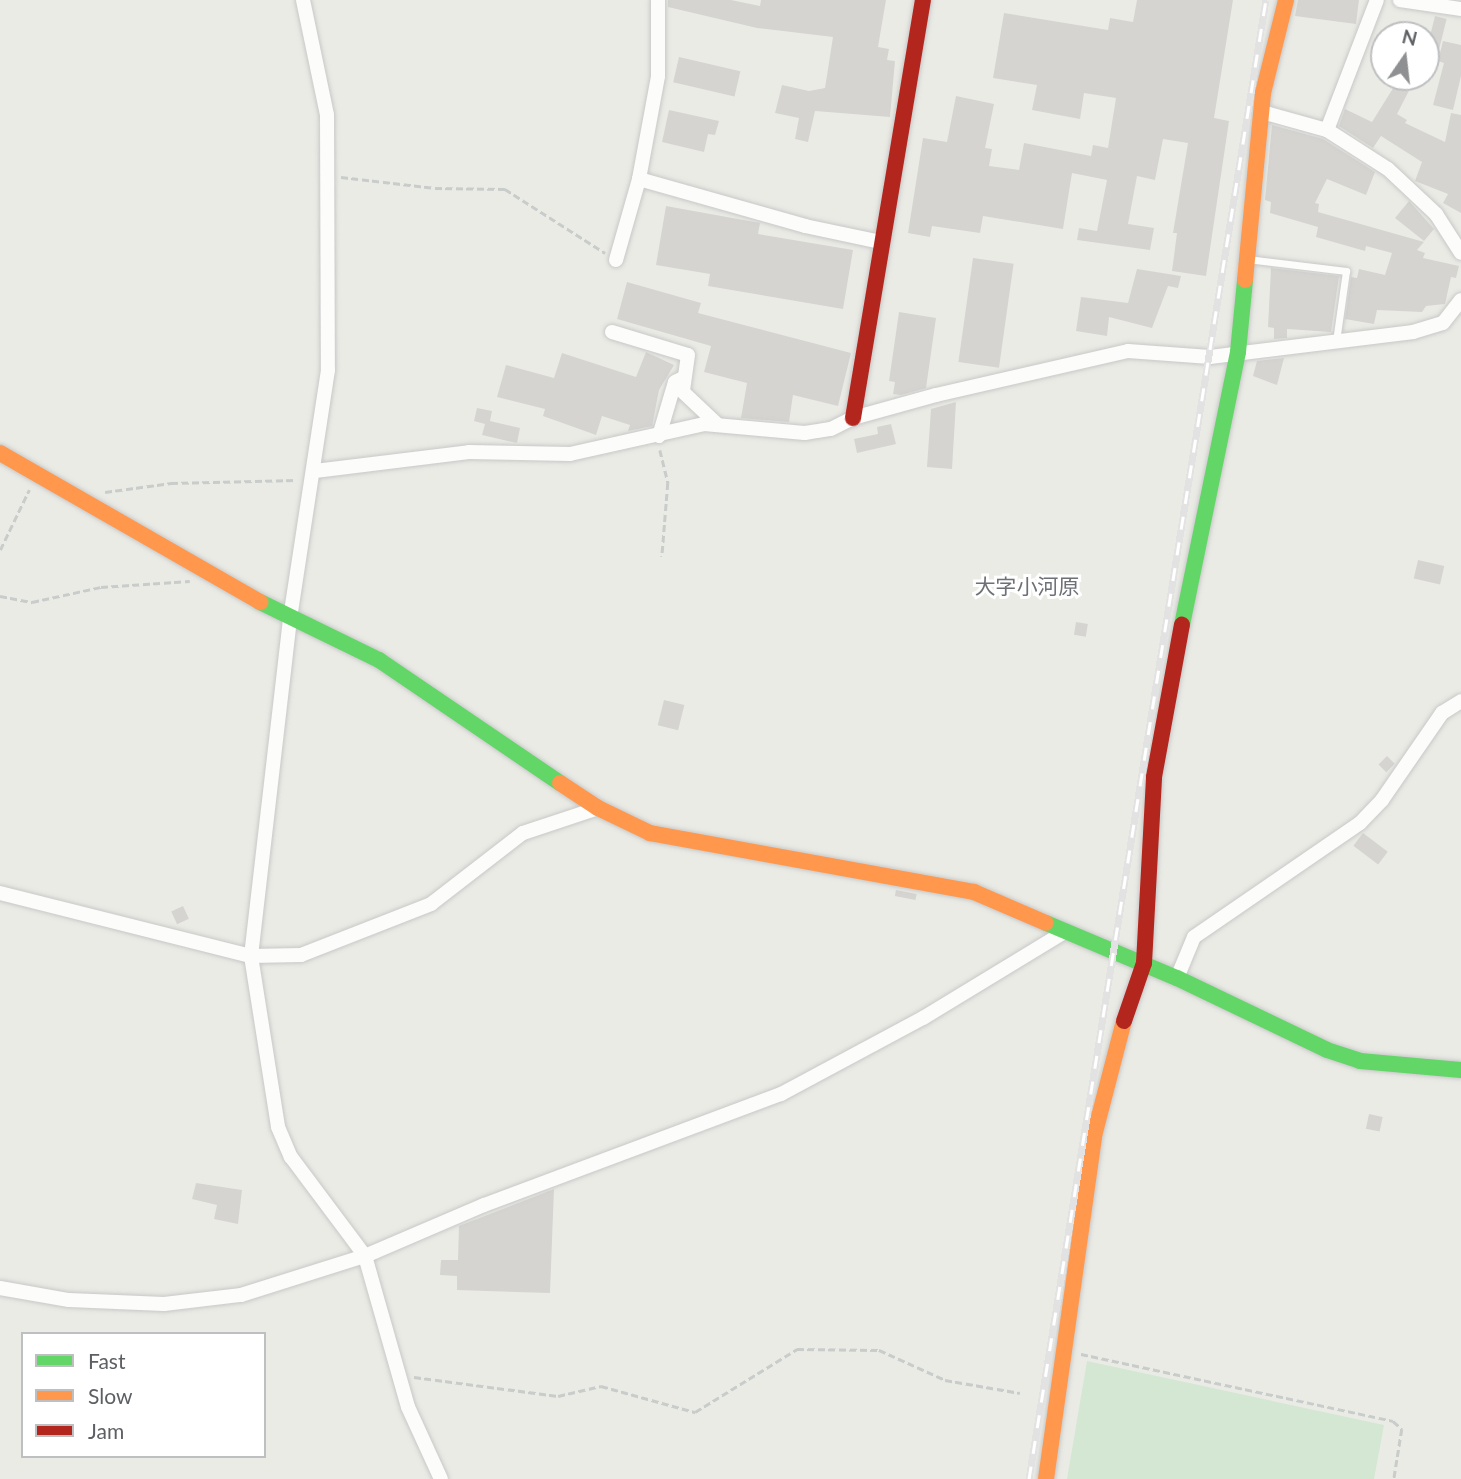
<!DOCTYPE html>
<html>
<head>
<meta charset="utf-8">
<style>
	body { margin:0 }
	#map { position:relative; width:1461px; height:1479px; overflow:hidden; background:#ebebe6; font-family:Lato,"Noto Sans JP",sans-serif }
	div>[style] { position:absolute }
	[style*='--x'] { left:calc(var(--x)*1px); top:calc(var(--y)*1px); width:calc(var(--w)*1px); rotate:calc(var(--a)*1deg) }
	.green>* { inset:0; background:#d4e7d3 }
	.building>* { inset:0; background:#d5d4d1; transform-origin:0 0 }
	.path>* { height:2.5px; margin-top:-1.25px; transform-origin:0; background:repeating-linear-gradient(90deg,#c8ccca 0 7px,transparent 0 10.5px) }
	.roads { filter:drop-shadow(0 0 2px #c8c9c8) drop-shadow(0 0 2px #c8c9c8) }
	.lane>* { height:7px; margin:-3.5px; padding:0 3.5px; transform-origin:3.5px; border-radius:3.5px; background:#fcfcfb }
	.street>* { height:14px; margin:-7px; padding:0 7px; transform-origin:7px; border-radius:7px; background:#fcfcfb }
	.fast>* { height:16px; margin:-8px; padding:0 8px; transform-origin:8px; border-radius:8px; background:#63d668 }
	.slow>* { height:16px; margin:-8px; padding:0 8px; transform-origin:8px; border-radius:8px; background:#ff974d }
	.jam>* { height:16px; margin:-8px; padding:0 8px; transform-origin:8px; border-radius:8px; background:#b3261e }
	.rail>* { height:7px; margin-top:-3.5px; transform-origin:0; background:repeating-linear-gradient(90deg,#fff 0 13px,#e2e2e2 0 26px); box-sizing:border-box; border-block:2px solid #e2e2e2 }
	span { translate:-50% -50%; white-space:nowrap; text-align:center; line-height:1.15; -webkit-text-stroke:6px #fff; paint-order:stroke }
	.quarter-label { font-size:21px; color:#6d7075 }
	.legend { position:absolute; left:21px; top:1332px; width:245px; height:126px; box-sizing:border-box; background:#fff; border:2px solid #bebfc1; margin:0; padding:9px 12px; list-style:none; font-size:21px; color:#5c5f63 }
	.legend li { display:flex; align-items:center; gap:14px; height:35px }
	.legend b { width:35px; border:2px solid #bebfc1 }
	.north { position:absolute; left:1370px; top:21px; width:70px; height:70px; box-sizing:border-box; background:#fff; border:2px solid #bebfc1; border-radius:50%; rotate:14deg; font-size:19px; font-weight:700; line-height:28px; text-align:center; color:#5c5f63 }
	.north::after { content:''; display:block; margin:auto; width:24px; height:32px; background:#8e9091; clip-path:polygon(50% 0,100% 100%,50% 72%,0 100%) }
</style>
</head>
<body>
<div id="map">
	<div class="green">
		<i style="clip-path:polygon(1087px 1361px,1384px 1425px,1374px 1479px,1067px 1479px)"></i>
	</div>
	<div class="building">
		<i style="clip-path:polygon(668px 0,731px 0,760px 6px,761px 0,886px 0,878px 47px,889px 49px,887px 60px,895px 61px,890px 117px,815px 111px,808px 142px,795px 139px,799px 118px,775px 113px,782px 85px,809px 91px,825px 88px,833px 37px,757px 28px,668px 7px)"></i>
		<i style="clip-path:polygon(1137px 0,1233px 0,1214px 118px,1229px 121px,1206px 276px,1172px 271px,1177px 233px,1173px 233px,1188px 143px,1163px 139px,1155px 180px,1137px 176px,1128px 224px,1154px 228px,1150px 250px,1077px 240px,1079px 228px,1097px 231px,1107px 180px,1072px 173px,1063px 229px,983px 216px,980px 233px,932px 226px,930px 237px,908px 233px,923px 138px,947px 142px,956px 96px,994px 104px,985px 148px,992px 149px,989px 166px,1019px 170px,1024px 143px,1091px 156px,1093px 145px,1108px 148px,1116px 98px,1084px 93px,1080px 119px,1032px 110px,1037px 85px,993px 78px,1004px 13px,1108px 30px,1110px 18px,1133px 22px)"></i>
		<i style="clip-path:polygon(1298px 0,1359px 0,1356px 24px,1295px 16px)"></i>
		<i style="left:1435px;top:16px;width:12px;height:31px;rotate:14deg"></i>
		<i style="clip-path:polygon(1443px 41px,1461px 45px,1461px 76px,1453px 110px,1433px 105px,1444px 63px,1438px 61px)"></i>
		<i style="left:679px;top:57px;width:63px;height:26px;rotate:13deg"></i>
		<i style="clip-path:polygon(1400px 77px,1416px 77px,1397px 114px,1407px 120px,1405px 123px,1445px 142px,1451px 113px,1461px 115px,1461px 213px,1443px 203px,1448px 194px,1415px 181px,1422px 162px,1381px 136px,1373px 148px,1339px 126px,1345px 109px,1372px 122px)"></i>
		<i style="clip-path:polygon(669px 110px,719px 121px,715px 135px,708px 134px,704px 152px,662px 142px)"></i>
		<i style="clip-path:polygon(1272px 125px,1323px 139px,1375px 172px,1366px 195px,1327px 179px,1315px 203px,1319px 204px,1318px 212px,1424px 242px,1417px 250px,1425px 253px,1423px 258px,1459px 266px,1456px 278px,1451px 277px,1445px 304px,1426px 306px,1422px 312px,1377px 310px,1374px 324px,1345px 319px,1351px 277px,1357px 278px,1359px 269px,1385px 275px,1392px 253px,1366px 246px,1365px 251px,1316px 237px,1318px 227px,1270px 213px,1271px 202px,1265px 200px)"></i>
		<i style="clip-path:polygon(1409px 201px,1434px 229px,1424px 241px,1395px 218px)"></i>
		<i style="clip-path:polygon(666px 206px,760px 223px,758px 234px,853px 250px,843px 309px,708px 286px,710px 274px,656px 265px)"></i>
		<i style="left:973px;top:258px;width:41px;height:105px;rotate:8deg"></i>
		<i style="clip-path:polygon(1271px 268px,1339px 276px,1331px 332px,1287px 329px,1287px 338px,1274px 339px,1274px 328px,1268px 327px)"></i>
		<i style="clip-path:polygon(1137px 269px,1181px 276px,1178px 288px,1168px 286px,1152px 328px,1109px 317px,1107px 336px,1076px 331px,1081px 297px,1128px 303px)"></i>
		<i style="clip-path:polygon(627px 282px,701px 303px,698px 313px,851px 353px,838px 406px,793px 395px,789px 422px,741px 418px,747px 383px,704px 372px,711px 346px,617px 319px)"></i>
		<i style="clip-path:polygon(899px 312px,936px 318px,926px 388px,901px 395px,893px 394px,895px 382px,889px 381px)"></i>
		<i style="clip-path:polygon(646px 352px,674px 365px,659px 390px,652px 426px,628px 431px,630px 425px,602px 416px,596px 435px,543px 416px,545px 409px,497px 397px,506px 365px,554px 378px,562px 353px,636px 377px)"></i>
		<i style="clip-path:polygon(1284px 358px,1277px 385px,1253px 376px,1257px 361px)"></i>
		<i style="clip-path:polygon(956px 402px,952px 469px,927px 467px,931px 409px)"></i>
		<i style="clip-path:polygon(477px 408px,492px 411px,490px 421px,520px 428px,517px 443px,482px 435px,485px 424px,474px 421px)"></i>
		<i style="clip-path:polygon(891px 424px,896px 444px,857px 453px,854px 439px,878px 434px,877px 427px)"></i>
		<i style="left:1418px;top:560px;width:27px;height:19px;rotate:13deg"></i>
		<i style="left:1076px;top:622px;width:12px;height:13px;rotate:9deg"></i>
		<i style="left:664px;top:700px;width:21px;height:26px;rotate:14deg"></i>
		<i style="left:1387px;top:756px;width:11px;height:12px;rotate:45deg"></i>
		<i style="left:1363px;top:833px;width:31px;height:16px;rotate:37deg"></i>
		<i style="left:896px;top:890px;width:21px;height:6px;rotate:11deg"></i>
		<i style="left:183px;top:906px;width:14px;height:13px;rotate:65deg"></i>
		<i style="left:1369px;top:1114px;width:14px;height:15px;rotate:12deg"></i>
		<i style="clip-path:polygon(196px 1183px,242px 1190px,238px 1224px,214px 1219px,217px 1205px,192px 1199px)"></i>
		<i style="clip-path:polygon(554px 1189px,550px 1293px,457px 1290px,457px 1276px,440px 1275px,441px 1260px,458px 1260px,459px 1226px)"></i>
	</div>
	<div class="path">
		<i style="--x:341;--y:177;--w:95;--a:6.7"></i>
		<i style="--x:435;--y:188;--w:70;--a:0.8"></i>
		<i style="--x:505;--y:189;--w:119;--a:32.6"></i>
		<i style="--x:660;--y:450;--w:34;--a:76"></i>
		<i style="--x:668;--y:483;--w:74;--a:94.6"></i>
		<i style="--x:105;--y:492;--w:67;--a:-7.8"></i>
		<i style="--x:171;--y:483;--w:126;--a:-1.4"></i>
		<i style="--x:0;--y:550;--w:67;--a:-64.2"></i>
		<i style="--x:0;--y:596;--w:33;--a:11"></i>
		<i style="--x:32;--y:602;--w:71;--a:-12.3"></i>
		<i style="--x:101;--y:587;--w:89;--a:-3.9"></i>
		<i style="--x:1081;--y:1354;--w:319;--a:12.1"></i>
		<i style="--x:1393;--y:1421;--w:12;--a:42"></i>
		<i style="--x:1402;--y:1429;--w:51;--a:99.1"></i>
		<i style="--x:414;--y:1377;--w:145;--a:7.5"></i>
		<i style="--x:558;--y:1396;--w:44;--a:-13.1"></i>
		<i style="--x:601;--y:1386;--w:98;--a:15.5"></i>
		<i style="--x:695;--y:1412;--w:120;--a:-31.7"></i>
		<i style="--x:797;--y:1349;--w:82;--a:0.7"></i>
		<i style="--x:879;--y:1350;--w:72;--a:24.4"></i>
		<i style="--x:945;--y:1380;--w:76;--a:9.8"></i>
	</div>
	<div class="roads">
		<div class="lane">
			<i style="--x:1247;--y:259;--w:100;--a:6.9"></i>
			<i style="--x:1346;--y:271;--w:71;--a:98.1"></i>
		</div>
		<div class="street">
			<i style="--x:303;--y:0;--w:117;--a:78.2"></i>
			<i style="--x:327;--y:115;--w:255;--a:89.8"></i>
			<i style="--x:328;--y:370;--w:252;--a:98.7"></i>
			<i style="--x:290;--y:619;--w:339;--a:96.6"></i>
			<i style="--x:251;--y:956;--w:173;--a:81"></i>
			<i style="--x:278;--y:1127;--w:33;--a:67"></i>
			<i style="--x:291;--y:1157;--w:124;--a:53.2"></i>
			<i style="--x:365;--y:1256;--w:157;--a:74.1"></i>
			<i style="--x:408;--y:1407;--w:79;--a:65.4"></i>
			<i style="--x:1400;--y:0;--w:62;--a:8.4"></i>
			<i style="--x:1262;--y:112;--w:67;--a:15.5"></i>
			<i style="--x:1327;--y:130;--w:139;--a:-69"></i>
			<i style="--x:1327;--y:130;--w:72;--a:32.6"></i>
			<i style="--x:1388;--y:169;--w:66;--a:43.2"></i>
			<i style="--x:1436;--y:214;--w:46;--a:57.3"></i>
			<i style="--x:639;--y:179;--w:105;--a:-79.5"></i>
			<i style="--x:658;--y:76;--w:76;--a:-90"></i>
			<i style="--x:616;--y:260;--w:84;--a:-74.1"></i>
			<i style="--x:639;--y:179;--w:173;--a:15.8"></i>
			<i style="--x:805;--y:226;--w:78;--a:11.9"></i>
			<i style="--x:612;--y:332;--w:79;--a:16.8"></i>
			<i style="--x:688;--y:355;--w:37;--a:98"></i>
			<i style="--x:683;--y:392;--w:47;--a:43.3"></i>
			<i style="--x:659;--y:436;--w:56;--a:-73.5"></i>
			<i style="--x:675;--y:382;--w:9;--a:-27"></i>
			<i style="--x:315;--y:471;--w:155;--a:-7"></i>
			<i style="--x:469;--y:452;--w:101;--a:1.1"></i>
			<i style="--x:570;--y:454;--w:137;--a:-12.6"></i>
			<i style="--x:704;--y:424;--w:101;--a:5.1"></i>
			<i style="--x:805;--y:433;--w:26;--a:-9"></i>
			<i style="--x:831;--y:429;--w:25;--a:-27"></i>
			<i style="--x:853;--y:418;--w:86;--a:-15.5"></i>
			<i style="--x:936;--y:395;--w:197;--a:-12.9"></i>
			<i style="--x:1128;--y:351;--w:82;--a:4.2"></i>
			<i style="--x:1210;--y:357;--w:205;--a:-7"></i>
			<i style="--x:1413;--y:332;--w:31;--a:-17"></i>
			<i style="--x:1443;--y:323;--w:29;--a:-52"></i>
			<i style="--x:0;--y:893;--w:259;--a:14.1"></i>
			<i style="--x:251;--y:956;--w:50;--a:-1.1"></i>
			<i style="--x:301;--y:955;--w:140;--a:-21.4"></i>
			<i style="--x:431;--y:904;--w:116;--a:-37.7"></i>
			<i style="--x:523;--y:833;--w:79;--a:-18.4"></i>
			<i style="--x:1177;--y:978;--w:44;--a:-67.5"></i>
			<i style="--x:1194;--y:937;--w:201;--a:-34.5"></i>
			<i style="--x:1360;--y:823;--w:32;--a:-46"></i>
			<i style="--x:1382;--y:800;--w:106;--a:-55.4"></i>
			<i style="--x:1442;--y:713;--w:22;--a:-32"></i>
			<i style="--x:0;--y:1288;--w:70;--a:9.9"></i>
			<i style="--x:69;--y:1300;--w:95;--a:2.4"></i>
			<i style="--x:164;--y:1304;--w:78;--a:-6.7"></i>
			<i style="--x:241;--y:1295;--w:130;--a:-17.5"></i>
			<i style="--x:365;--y:1256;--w:129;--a:-23.2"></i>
			<i style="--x:484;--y:1205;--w:317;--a:-20.5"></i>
			<i style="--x:781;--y:1094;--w:161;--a:-28.2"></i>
			<i style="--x:923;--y:1018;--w:164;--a:-31.3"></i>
		</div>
		<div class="fast">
			<i style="--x:260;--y:602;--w:132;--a:26"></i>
			<i style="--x:379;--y:660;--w:219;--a:34.2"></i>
			<i style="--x:1182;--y:625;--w:279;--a:-78.4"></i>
			<i style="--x:1238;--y:352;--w:72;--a:-84.4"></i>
			<i style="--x:1046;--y:923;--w:142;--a:22.8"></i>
			<i style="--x:1177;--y:978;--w:166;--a:25.6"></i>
			<i style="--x:1327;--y:1050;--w:35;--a:18"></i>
			<i style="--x:1360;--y:1061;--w:101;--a:5.1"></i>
		</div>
		<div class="slow">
			<i style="--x:1245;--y:280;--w:188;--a:-84.5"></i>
			<i style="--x:1263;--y:93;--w:96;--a:-76.1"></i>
			<i style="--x:0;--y:453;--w:300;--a:29.8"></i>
			<i style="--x:560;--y:783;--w:45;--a:33.3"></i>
			<i style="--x:598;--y:808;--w:58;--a:25.7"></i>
			<i style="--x:650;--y:833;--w:329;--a:10.3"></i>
			<i style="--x:974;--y:892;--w:78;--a:23.3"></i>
			<i style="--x:1046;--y:1479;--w:346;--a:-82"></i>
			<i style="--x:1094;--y:1136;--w:119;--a:-75.4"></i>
		</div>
		<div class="jam">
			<i style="--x:853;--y:418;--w:424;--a:-80.5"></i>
			<i style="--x:1124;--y:1021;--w:61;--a:-71"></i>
			<i style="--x:1144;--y:963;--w:186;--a:-86.9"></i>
			<i style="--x:1154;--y:777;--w:155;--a:-79.6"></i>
		</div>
	</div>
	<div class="rail">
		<i style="--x:1029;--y:1479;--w:1498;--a:-80.9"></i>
	</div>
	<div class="quarter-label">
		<span style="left:1027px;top:586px">大字小河原</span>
	</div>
	<ul class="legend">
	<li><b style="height:9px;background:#63d668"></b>Fast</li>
	<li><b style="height:9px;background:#ff974d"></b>Slow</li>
	<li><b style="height:9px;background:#b3261e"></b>Jam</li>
	</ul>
	<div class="north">N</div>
</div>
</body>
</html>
